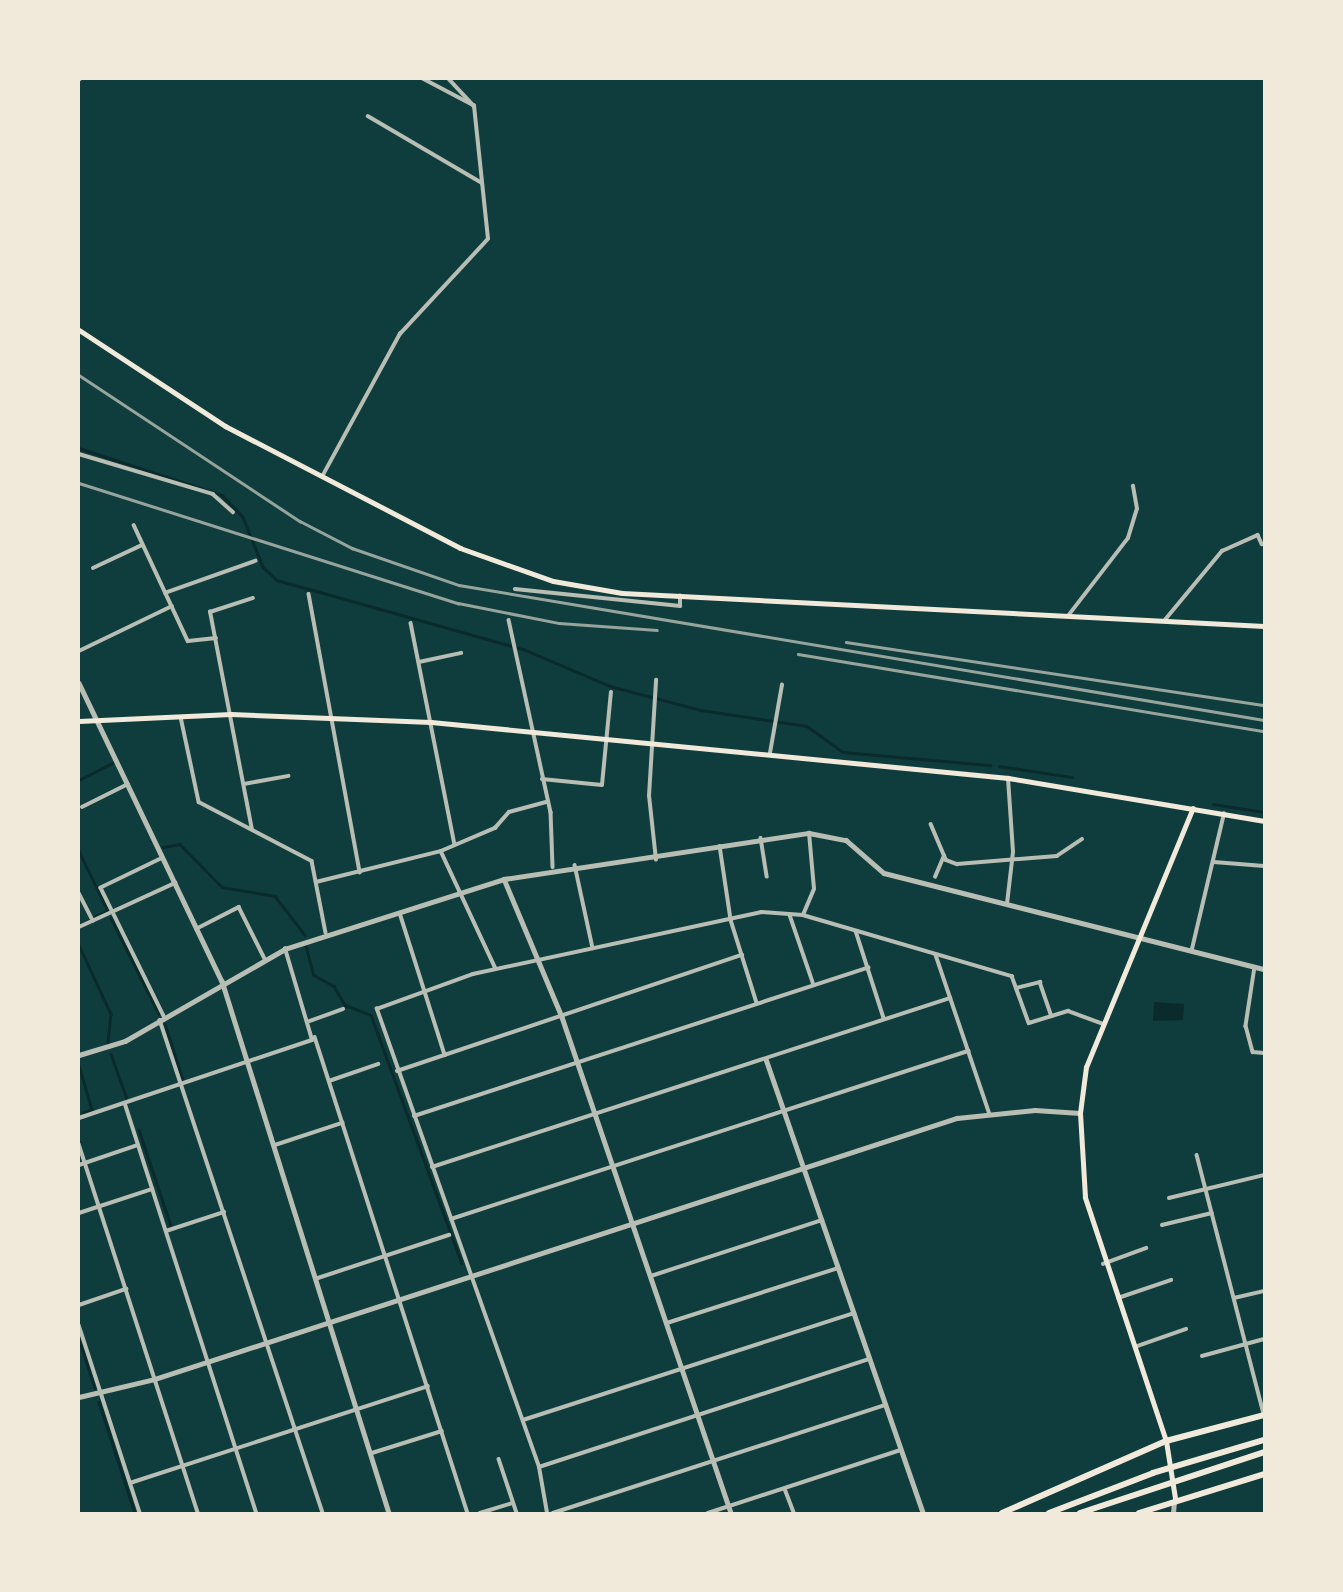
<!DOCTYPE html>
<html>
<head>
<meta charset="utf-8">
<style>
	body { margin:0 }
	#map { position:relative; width:1343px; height:1592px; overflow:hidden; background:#0f3d3e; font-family:Manrope,sans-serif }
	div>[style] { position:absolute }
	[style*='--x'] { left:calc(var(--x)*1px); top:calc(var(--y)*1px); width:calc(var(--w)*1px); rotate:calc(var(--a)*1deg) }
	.water>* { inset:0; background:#0a2a2b }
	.stream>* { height:2.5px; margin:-1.25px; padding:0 1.25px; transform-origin:1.25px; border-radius:1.25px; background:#0a2a2b }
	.minor>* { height:3.5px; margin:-1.75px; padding:0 1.75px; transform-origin:1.75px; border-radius:1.75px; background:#b8beb3 }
	.tertiary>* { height:4.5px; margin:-2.25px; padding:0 2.25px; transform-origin:2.25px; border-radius:2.25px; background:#b8beb3 }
	.secondary>* { height:5px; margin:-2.5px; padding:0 2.5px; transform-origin:2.5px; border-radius:2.5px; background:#f1e9da }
	.primary>* { height:5px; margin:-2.5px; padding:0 2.5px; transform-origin:2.5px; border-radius:2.5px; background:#f1e9da }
	.trunk>* { height:6px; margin:-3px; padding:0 3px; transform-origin:3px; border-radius:3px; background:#f1e9da }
	.rail>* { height:2.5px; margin:-1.25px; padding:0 1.25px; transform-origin:1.25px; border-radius:1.25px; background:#97a49c }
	span { translate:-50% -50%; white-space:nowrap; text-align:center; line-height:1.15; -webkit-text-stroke:7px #f1e9da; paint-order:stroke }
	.frame { position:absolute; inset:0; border:80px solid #f1e9da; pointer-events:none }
</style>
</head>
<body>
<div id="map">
	<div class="water">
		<i style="clip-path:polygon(1154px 1002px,1184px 1004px,1183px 1020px,1153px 1021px)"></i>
	</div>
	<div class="stream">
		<i style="--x:79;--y:448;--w:151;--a:18.2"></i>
		<i style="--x:222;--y:495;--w:30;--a:46"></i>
		<i style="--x:243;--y:517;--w:54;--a:68.2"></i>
		<i style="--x:263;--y:567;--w:19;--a:43"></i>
		<i style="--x:277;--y:580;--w:255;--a:15.7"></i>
		<i style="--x:523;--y:649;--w:95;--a:23"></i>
		<i style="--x:610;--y:686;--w:94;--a:14.8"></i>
		<i style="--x:701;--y:710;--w:107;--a:8.6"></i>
		<i style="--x:807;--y:726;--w:44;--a:35.8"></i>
		<i style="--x:843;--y:752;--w:148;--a:5.1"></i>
		<i style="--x:999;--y:766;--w:74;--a:8.6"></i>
		<i style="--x:79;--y:780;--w:38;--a:-27"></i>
		<i style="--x:1213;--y:804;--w:52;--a:8.9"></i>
		<i style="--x:163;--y:847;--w:17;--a:-10"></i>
		<i style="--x:180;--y:844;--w:60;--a:45.7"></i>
		<i style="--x:222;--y:887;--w:54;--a:9.6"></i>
		<i style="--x:275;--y:896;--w:49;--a:52.4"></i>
		<i style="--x:79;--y:851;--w:67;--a:64.2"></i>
		<i style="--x:108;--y:911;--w:17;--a:155"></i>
		<i style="--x:111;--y:918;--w:107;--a:63.4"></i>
		<i style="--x:80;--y:925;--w:11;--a:-27"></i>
		<i style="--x:79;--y:945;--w:76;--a:65.1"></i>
		<i style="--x:111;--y:1014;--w:29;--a:96"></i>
		<i style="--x:306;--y:946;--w:30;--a:75"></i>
		<i style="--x:314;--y:975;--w:23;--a:29"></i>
		<i style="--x:334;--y:986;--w:22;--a:60"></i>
		<i style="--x:345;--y:1005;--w:28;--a:21"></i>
		<i style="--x:371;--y:1015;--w:264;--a:69.9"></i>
		<i style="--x:165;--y:1024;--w:59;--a:72.2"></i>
		<i style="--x:111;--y:1054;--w:48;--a:70.4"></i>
		<i style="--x:79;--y:1065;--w:47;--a:73.9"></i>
		<i style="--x:92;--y:1110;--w:9;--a:162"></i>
		<i style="--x:139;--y:1130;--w:101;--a:71.6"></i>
		<i style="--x:79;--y:1338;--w:52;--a:72.3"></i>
		<i style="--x:99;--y:1402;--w:117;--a:72"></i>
	</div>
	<div class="minor">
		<i style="--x:449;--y:79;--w:37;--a:47"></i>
		<i style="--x:79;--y:80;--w:1;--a:-45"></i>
		<i style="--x:368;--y:116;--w:132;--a:30.4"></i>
		<i style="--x:79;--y:454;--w:140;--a:16.6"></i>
		<i style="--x:213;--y:494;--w:27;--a:42"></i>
		<i style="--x:323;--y:475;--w:161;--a:-61.4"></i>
		<i style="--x:400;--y:334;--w:129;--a:-47.2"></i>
		<i style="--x:488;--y:239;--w:134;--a:-96"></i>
		<i style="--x:474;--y:106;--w:58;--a:-152.1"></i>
		<i style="--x:134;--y:525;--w:128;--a:65"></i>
		<i style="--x:188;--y:641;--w:28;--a:-6"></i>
		<i style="--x:93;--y:568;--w:54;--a:-25.1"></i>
		<i style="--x:515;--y:589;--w:166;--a:5.9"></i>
		<i style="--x:680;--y:606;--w:10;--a:-90"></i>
		<i style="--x:165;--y:593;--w:96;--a:-19.6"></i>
		<i style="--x:309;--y:594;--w:283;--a:79.6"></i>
		<i style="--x:1068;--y:616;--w:98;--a:-52.4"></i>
		<i style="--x:1128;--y:538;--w:30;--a:-73"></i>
		<i style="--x:1137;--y:509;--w:23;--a:-100"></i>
		<i style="--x:509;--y:620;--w:197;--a:77.7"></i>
		<i style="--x:551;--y:812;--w:55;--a:87.9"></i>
		<i style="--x:1164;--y:621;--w:91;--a:-50.4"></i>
		<i style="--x:1222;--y:551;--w:39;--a:-24"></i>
		<i style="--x:1258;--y:535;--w:10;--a:66"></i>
		<i style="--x:411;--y:623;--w:226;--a:78.8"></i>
		<i style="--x:79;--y:651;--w:103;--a:-25.8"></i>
		<i style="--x:419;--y:662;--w:43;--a:-12.1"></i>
		<i style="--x:181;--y:717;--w:87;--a:78"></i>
		<i style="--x:199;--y:802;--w:127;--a:27.6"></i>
		<i style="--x:312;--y:861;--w:73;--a:79"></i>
		<i style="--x:770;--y:753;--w:69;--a:-80"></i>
		<i style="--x:542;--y:779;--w:60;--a:5.7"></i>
		<i style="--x:602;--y:785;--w:93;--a:-84.5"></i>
		<i style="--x:244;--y:784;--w:45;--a:-10.3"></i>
		<i style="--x:82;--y:807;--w:51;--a:-26.6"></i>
		<i style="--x:931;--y:824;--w:39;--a:67"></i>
		<i style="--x:946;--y:860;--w:12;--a:20"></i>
		<i style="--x:957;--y:864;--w:100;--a:-4.6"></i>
		<i style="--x:1057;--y:856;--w:30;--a:-34"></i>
		<i style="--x:252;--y:830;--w:222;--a:-100.9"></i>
		<i style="--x:210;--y:612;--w:45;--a:-18"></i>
		<i style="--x:761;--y:838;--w:39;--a:81"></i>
		<i style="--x:720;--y:846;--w:75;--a:81.5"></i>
		<i style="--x:731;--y:920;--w:87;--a:72.6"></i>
		<i style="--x:441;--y:851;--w:130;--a:65"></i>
		<i style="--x:163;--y:858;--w:69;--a:154.2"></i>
		<i style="--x:101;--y:888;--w:143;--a:63.8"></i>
		<i style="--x:656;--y:860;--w:64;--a:-96.2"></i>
		<i style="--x:649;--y:796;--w:116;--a:-86.5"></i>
		<i style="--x:1214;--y:862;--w:50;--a:4.6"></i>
		<i style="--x:575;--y:865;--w:85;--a:77.8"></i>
		<i style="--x:935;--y:877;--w:23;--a:-67"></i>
		<i style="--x:316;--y:882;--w:129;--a:-13.9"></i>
		<i style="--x:441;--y:851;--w:59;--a:-23.1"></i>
		<i style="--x:495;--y:828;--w:21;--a:-49"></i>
		<i style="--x:509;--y:812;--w:39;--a:-15"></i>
		<i style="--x:79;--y:893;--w:31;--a:63"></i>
		<i style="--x:1007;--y:904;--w:52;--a:-83.4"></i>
		<i style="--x:1013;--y:852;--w:74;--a:-93.9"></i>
		<i style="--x:400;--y:913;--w:149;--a:72.4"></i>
		<i style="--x:790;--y:915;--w:74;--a:71.1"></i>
		<i style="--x:803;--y:915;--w:28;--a:-67"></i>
		<i style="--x:814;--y:889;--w:56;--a:-95.1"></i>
		<i style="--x:79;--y:927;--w:106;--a:-24.6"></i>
		<i style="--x:196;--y:929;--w:48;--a:-27.1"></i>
		<i style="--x:239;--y:907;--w:58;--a:63.4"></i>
		<i style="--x:856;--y:931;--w:91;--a:72.2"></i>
		<i style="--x:1192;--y:949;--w:139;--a:-76.7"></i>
		<i style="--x:936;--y:955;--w:166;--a:71.3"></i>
		<i style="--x:1255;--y:967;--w:60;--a:98.7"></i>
		<i style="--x:1246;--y:1026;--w:27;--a:75"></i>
		<i style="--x:1253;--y:1052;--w:11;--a:5"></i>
		<i style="--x:1016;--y:988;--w:25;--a:-14"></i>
		<i style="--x:1040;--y:982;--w:36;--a:71"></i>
		<i style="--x:160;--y:1020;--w:519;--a:71.7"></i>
		<i style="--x:310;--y:1021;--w:35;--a:-20"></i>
		<i style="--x:315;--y:1037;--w:500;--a:72.2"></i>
		<i style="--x:397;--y:1071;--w:364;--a:-18.6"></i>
		<i style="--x:329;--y:1081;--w:52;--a:-19.1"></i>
		<i style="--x:125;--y:1103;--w:431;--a:72.2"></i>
		<i style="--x:414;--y:1116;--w:478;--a:-18.1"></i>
		<i style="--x:79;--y:1118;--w:246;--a:-18.5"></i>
		<i style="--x:312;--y:1040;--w:95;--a:-106.5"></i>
		<i style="--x:79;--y:1144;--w:388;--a:72.1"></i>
		<i style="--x:275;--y:1145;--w:71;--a:-18.2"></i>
		<i style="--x:1197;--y:1155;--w:268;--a:75.5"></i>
		<i style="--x:79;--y:1165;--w:62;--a:-18.7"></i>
		<i style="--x:432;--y:1167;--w:545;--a:-18.07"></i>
		<i style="--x:1169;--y:1198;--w:98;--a:-13.6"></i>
		<i style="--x:79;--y:1213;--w:77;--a:-18.2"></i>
		<i style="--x:451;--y:1219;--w:544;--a:-18"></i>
		<i style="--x:1162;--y:1225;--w:51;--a:-13.5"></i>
		<i style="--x:166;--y:1231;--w:61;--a:-18.1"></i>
		<i style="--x:1103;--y:1264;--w:46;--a:-20.4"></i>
		<i style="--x:651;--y:1276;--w:180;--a:-18.1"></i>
		<i style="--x:318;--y:1278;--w:138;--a:-18.2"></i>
		<i style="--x:1118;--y:1298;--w:56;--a:-18.8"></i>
		<i style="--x:1234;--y:1298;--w:31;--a:-13"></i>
		<i style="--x:79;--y:1305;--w:50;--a:-18.8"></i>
		<i style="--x:667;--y:1323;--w:180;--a:-17.8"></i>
		<i style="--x:79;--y:1325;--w:198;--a:72"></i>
		<i style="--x:1135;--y:1347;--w:54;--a:-19.4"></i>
		<i style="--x:1202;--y:1356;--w:64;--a:-15.3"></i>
		<i style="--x:523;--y:1420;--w:348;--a:-17.9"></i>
		<i style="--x:372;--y:1453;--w:73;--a:-17.4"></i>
		<i style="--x:499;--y:1459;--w:57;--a:71.6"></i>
		<i style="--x:539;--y:1467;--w:348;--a:-18.1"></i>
		<i style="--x:130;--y:1483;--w:313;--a:-18"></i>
		<i style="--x:785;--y:1489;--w:26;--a:69"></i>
		<i style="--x:480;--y:1513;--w:34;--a:-17"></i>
		<i style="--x:547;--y:1513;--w:47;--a:-99.9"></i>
		<i style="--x:539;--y:1467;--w:486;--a:-109.5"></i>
		<i style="--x:377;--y:1009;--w:102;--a:-20"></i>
		<i style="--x:473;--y:974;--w:295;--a:-12.1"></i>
		<i style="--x:761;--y:912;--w:42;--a:4.1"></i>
		<i style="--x:803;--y:915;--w:218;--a:16.3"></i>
		<i style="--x:1012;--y:976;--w:50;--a:70.1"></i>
		<i style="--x:1029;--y:1023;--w:41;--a:-17.1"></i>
		<i style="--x:1068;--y:1011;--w:37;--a:20"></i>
		<i style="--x:553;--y:1513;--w:350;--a:-18"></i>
		<i style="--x:708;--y:1513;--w:203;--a:-18.1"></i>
	</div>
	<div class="tertiary">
		<i style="--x:79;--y:683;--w:331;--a:64.4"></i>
		<i style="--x:222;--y:981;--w:558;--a:72.57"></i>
		<i style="--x:504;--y:879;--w:150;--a:67.2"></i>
		<i style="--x:562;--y:1017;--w:524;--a:71.18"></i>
		<i style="--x:79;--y:1055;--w:48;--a:-16.9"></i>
		<i style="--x:125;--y:1041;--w:185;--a:-29.9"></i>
		<i style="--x:285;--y:949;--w:230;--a:-17.7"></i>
		<i style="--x:504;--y:879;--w:308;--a:-8.6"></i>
		<i style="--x:809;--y:833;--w:38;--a:11"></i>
		<i style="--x:846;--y:840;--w:50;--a:41"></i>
		<i style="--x:884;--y:873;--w:392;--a:14.2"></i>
		<i style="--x:766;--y:1059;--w:480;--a:70.9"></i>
		<i style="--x:79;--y:1397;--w:78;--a:-13.3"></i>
		<i style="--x:155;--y:1379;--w:843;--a:-18.03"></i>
		<i style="--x:957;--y:1118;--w:78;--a:-5.9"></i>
		<i style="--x:1035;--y:1110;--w:45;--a:3.8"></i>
		<i style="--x:1173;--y:1513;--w:11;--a:-85"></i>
	</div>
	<div class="secondary">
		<i style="--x:79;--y:330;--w:175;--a:33.3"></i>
		<i style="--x:225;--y:426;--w:265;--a:27.4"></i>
		<i style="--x:460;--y:548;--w:99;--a:19.5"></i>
		<i style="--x:553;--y:581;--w:70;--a:9.9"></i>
		<i style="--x:622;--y:593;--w:643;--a:2.94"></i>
		<i style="--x:1175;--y:1498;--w:58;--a:-99"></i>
		<i style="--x:1166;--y:1441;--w:257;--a:-108.4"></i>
		<i style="--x:1085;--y:1197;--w:84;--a:-93.4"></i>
		<i style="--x:1080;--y:1113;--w:46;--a:-82.6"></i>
		<i style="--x:1086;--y:1067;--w:280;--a:-67.6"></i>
	</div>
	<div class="primary">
		<i style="--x:79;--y:721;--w:152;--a:-2.6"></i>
		<i style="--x:231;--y:714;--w:200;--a:2.3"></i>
		<i style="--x:431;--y:722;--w:580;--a:5.54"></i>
		<i style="--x:1008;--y:778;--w:260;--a:9.5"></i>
	</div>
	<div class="trunk">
		<i style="--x:1002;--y:1513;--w:179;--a:-23.7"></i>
		<i style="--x:1166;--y:1441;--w:101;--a:-14.9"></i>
		<i style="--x:1049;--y:1513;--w:111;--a:-21"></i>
		<i style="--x:1153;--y:1473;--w:116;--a:-16.6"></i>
		<i style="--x:1080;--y:1513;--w:194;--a:-18.3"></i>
		<i style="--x:1139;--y:1513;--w:131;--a:-17.3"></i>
	</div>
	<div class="rail">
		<i style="--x:79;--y:375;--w:265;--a:33.5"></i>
		<i style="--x:300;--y:521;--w:59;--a:27.4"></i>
		<i style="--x:352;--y:548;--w:113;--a:19.1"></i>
		<i style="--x:459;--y:585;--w:816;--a:9.52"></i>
		<i style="--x:79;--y:483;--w:398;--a:17.6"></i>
		<i style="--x:458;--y:603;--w:103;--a:11.2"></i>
		<i style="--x:559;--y:623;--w:98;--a:4.1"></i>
		<i style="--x:846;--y:642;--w:423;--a:8.6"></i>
		<i style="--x:798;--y:654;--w:472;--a:9.4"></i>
	</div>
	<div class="frame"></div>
</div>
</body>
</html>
